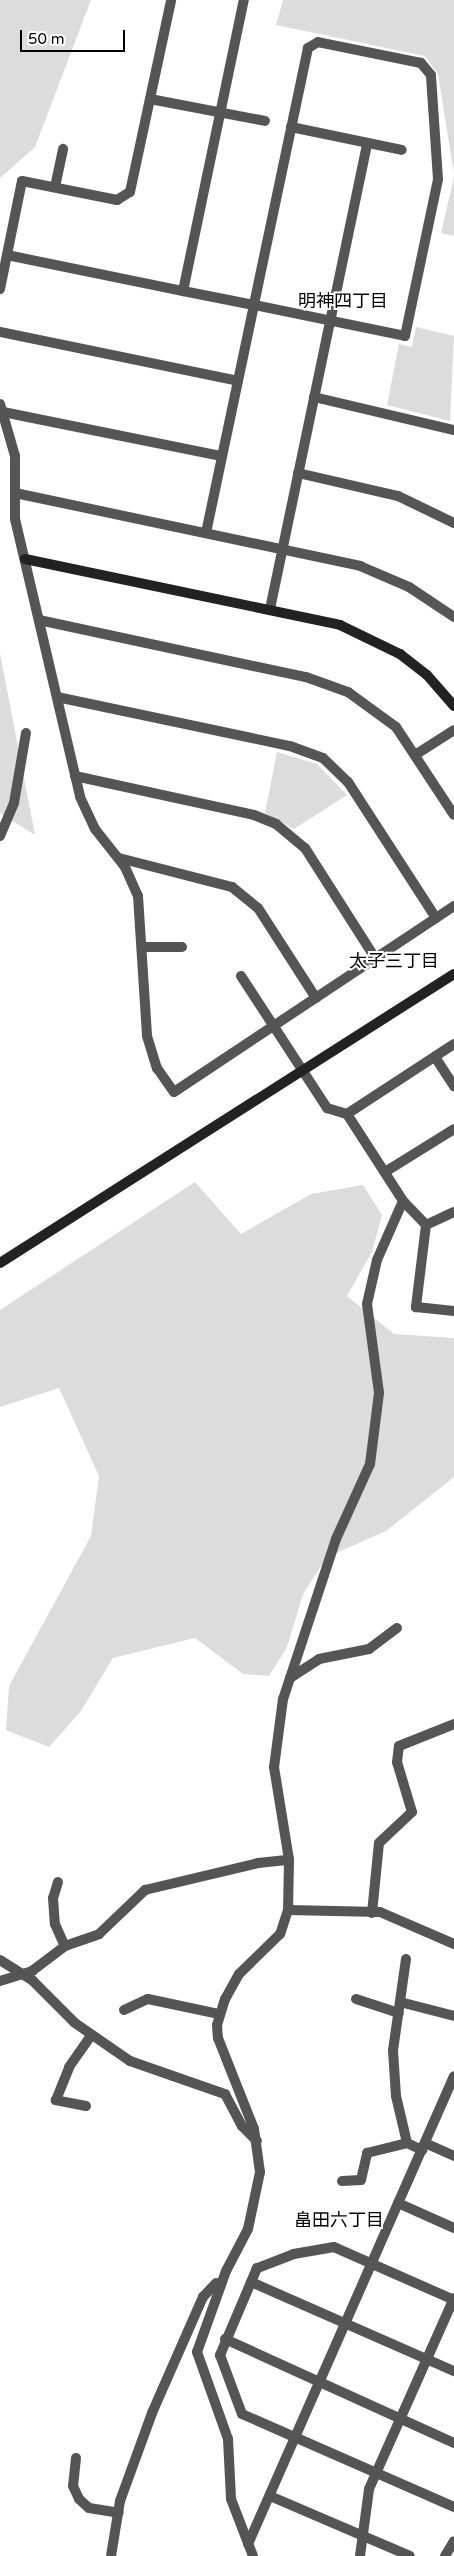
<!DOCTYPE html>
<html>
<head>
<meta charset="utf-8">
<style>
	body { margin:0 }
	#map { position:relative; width:454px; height:2556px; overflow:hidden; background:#fff; font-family:"Varela Round","Noto Sans JP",sans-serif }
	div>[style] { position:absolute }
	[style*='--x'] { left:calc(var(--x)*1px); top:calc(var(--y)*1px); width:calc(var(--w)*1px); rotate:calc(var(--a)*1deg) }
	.green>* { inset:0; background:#dcdcdc }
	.street>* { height:10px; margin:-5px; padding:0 5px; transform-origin:5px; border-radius:5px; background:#555 }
	.secondary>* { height:10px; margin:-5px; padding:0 5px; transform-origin:5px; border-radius:5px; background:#222 }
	span { translate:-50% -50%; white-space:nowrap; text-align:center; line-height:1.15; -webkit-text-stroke:4px #fff; paint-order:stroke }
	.neighbourhood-label { font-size:18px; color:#000 }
	.scale { position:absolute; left:20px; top:30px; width:105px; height:22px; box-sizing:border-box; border:2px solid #000; border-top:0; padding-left:6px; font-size:15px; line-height:18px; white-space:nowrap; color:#000; -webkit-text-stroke:4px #fff; paint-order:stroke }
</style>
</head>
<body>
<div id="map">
	<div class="green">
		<i style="clip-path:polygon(0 0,91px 0,35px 147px,0 178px)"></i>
		<i style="clip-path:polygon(283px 0,454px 0,454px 174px,438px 74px,425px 56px,276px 25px)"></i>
		<i style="clip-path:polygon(454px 177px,454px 236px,441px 233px)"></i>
		<i style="clip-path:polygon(416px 327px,454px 336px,450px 421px,387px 405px,399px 344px,412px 347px)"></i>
		<i style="clip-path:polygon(0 653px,35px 835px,0 813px)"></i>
		<i style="clip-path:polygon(277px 752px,317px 764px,347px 795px,294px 829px,265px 813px)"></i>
		<i style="clip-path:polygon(195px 1182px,241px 1234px,311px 1194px,363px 1185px,382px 1215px,372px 1252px,347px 1296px,394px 1334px,454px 1338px,454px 1477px,386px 1531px,327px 1557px,303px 1594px,287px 1647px,269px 1676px,243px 1674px,195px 1638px,113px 1658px,81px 1711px,49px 1747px,6px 1730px,9px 1686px,91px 1536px,99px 1476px,59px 1388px,0 1407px,0 1310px)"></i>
	</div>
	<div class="street">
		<i style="--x:150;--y:99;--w:117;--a:10.8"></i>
		<i style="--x:291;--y:127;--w:113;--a:11.7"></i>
		<i style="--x:55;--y:187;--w:39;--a:-78"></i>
		<i style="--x:7;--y:255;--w:180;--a:11.6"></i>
		<i style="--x:183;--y:291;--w:72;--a:11.2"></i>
		<i style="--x:254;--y:305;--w:154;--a:11.6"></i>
		<i style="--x:405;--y:336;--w:160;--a:-78.1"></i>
		<i style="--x:438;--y:179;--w:104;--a:-93.9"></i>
		<i style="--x:431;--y:75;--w:16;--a:-130"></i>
		<i style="--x:421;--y:63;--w:105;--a:-168.5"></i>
		<i style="--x:318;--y:42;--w:12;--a:149"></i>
		<i style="--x:308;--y:48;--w:263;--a:101.9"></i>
		<i style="--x:254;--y:305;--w:233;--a:101.9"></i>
		<i style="--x:0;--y:289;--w:110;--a:-78.5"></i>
		<i style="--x:22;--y:181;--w:97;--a:11.3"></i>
		<i style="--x:117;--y:200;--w:15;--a:-32"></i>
		<i style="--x:130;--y:192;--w:196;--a:-77.9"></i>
		<i style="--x:183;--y:291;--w:297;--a:-78.2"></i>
		<i style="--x:0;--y:332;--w:243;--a:11.6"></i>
		<i style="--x:314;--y:397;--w:144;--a:13.3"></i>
		<i style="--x:0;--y:404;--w:54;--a:73.9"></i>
		<i style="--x:15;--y:456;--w:63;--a:90"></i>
		<i style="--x:15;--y:519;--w:285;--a:76.8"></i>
		<i style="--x:80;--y:797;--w:35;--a:65"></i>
		<i style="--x:95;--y:829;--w:48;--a:51.7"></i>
		<i style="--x:125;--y:867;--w:32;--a:66"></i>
		<i style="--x:138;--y:896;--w:140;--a:86.3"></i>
		<i style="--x:147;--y:1036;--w:34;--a:73"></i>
		<i style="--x:157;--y:1068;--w:29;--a:55"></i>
		<i style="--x:174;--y:1092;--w:336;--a:-33.6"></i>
		<i style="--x:3;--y:412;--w:223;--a:11.4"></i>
		<i style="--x:298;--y:473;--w:103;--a:13"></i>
		<i style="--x:398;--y:496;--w:62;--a:25.7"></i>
		<i style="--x:15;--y:493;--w:353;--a:11.9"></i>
		<i style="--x:360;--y:566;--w:53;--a:23.2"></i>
		<i style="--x:409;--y:587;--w:54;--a:33.7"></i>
		<i style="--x:270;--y:609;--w:476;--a:-78.2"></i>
		<i style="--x:39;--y:620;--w:273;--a:12.1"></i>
		<i style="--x:306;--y:677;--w:45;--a:19.7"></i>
		<i style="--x:348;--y:692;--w:59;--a:36.1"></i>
		<i style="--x:396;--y:727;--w:105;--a:56.6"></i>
		<i style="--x:57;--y:697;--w:238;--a:11.9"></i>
		<i style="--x:290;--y:746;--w:35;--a:20"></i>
		<i style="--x:323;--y:758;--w:35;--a:44"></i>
		<i style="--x:348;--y:782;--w:162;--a:57.1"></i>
		<i style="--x:415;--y:755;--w:46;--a:-32.7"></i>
		<i style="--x:75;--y:776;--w:183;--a:12.3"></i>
		<i style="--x:254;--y:815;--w:24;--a:22"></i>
		<i style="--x:276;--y:824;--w:38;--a:40"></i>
		<i style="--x:305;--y:848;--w:130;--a:57.5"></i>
		<i style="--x:0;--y:836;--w:36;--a:-67"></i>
		<i style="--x:14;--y:803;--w:71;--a:-80.3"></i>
		<i style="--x:119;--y:858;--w:117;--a:14.4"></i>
		<i style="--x:232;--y:887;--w:33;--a:39"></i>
		<i style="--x:258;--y:908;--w:107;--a:57.2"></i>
		<i style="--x:144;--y:947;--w:38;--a:0"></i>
		<i style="--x:241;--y:976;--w:158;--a:56.9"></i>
		<i style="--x:327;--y:1108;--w:21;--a:17"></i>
		<i style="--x:347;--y:1114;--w:103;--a:57.2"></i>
		<i style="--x:403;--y:1201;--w:64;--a:113.8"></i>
		<i style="--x:377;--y:1260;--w:45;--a:102.8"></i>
		<i style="--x:367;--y:1304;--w:90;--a:82.3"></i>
		<i style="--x:379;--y:1393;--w:72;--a:97.2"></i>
		<i style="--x:370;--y:1464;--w:82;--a:114.4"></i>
		<i style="--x:336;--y:1539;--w:169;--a:108.3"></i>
		<i style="--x:283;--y:1699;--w:69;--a:97.5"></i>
		<i style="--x:274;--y:1767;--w:94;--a:80.8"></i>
		<i style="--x:289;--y:1860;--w:50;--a:91.1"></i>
		<i style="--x:288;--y:1910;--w:25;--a:108"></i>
		<i style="--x:280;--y:1934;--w:57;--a:135.7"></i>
		<i style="--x:239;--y:1974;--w:29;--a:119"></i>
		<i style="--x:225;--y:1999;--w:27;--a:107"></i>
		<i style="--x:217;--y:2025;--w:13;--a:86"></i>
		<i style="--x:218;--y:2038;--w:98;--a:68.4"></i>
		<i style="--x:254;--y:2129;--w:43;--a:82.1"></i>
		<i style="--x:260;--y:2172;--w:58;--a:101.9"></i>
		<i style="--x:248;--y:2229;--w:47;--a:117.6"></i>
		<i style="--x:226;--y:2271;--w:86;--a:109.7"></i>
		<i style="--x:197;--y:2352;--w:92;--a:70.4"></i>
		<i style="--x:228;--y:2439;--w:60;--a:87.1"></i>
		<i style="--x:231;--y:2499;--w:61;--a:68.9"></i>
		<i style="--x:435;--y:1057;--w:35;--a:57"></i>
		<i style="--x:347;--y:1114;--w:128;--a:-33.2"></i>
		<i style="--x:385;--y:1172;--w:81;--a:-31.9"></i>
		<i style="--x:403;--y:1201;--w:33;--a:46"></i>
		<i style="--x:426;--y:1225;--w:83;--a:97"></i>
		<i style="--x:416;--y:1307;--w:38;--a:6"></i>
		<i style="--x:426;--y:1225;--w:31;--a:-25"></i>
		<i style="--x:290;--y:1678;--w:35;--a:-33"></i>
		<i style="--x:319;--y:1659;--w:51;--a:-11.3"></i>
		<i style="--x:369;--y:1649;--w:35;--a:-37"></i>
		<i style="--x:58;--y:1882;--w:17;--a:107"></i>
		<i style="--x:53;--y:1898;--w:26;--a:86"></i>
		<i style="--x:55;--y:1924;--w:24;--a:66"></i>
		<i style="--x:288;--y:1910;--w:92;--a:1.2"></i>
		<i style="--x:380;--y:1912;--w:81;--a:23.4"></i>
		<i style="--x:372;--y:1913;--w:70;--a:-84.3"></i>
		<i style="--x:379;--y:1843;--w:45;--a:-43.2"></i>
		<i style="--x:412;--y:1812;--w:52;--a:-106.7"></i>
		<i style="--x:397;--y:1762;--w:16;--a:-83"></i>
		<i style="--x:399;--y:1746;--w:59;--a:-21.8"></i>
		<i style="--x:406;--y:1959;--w:92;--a:98.1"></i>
		<i style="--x:393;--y:2050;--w:46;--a:86.3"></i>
		<i style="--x:396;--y:2096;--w:48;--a:76.8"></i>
		<i style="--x:0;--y:1960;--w:39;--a:32"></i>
		<i style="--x:33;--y:1981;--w:59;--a:45"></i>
		<i style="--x:75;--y:2023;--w:67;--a:34.6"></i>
		<i style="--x:130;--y:2061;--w:101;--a:19.2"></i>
		<i style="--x:225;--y:2094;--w:36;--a:62"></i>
		<i style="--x:242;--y:2126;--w:21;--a:45"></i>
		<i style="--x:0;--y:1981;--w:34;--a:-17"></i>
		<i style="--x:32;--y:1971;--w:41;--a:-37.1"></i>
		<i style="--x:65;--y:1946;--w:36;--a:-19"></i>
		<i style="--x:99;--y:1934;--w:64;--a:-43.7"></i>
		<i style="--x:145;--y:1890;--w:116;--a:-13.4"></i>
		<i style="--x:258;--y:1863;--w:31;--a:-6"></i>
		<i style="--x:356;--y:1999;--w:45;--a:18"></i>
		<i style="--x:400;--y:2002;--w:56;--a:14.5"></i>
		<i style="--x:124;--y:2010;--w:26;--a:-25"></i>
		<i style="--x:148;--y:1999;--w:73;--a:11.9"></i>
		<i style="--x:86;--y:2106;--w:31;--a:-169"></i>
		<i style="--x:56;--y:2100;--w:35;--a:-68"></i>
		<i style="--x:69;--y:2067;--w:39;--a:-55"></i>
		<i style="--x:425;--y:2143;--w:32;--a:24"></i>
		<i style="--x:342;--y:2181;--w:19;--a:-3"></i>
		<i style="--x:361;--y:2180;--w:28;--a:-77"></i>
		<i style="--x:367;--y:2153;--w:41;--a:-14"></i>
		<i style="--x:407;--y:2143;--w:17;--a:25"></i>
		<i style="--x:398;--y:2203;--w:61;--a:24.1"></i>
		<i style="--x:251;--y:2282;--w:222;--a:23.7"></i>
		<i style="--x:454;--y:2300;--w:131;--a:-156.2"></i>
		<i style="--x:334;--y:2247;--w:41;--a:170.1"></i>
		<i style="--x:294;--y:2254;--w:40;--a:159"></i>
		<i style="--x:257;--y:2268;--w:95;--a:113"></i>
		<i style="--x:220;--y:2355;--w:63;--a:69.6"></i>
		<i style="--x:242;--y:2414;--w:232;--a:23.7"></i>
		<i style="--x:225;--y:2339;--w:252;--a:24.4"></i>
		<i style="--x:76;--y:2458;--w:28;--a:96"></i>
		<i style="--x:73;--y:2486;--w:14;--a:65"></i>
		<i style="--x:79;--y:2499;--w:13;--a:42"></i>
		<i style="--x:89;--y:2508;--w:30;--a:9"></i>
		<i style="--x:270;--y:2496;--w:152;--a:23.2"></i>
		<i style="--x:248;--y:2544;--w:511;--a:-66.24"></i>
		<i style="--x:111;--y:2556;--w:56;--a:-80.7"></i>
		<i style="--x:120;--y:2501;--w:94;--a:-70"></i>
		<i style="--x:152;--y:2413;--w:127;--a:-66.3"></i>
		<i style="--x:203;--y:2297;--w:19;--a:-47"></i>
		<i style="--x:360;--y:2556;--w:68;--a:-82.3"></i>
		<i style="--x:369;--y:2489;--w:209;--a:-66"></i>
		<i style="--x:445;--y:2556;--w:17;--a:-59"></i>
	</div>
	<div class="secondary">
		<i style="--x:25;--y:559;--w:322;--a:11.8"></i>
		<i style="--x:340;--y:625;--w:67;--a:25.8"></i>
		<i style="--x:400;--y:654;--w:34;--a:38"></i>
		<i style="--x:427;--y:675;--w:41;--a:48.9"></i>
		<i style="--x:0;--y:1263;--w:538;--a:-32.48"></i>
	</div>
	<div class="neighbourhood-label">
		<span style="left:343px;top:301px">明神四丁目</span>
		<span style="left:394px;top:961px">太子三丁目</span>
		<span style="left:339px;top:2220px">畠田六丁目</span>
	</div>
	<div class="scale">50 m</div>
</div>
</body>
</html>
